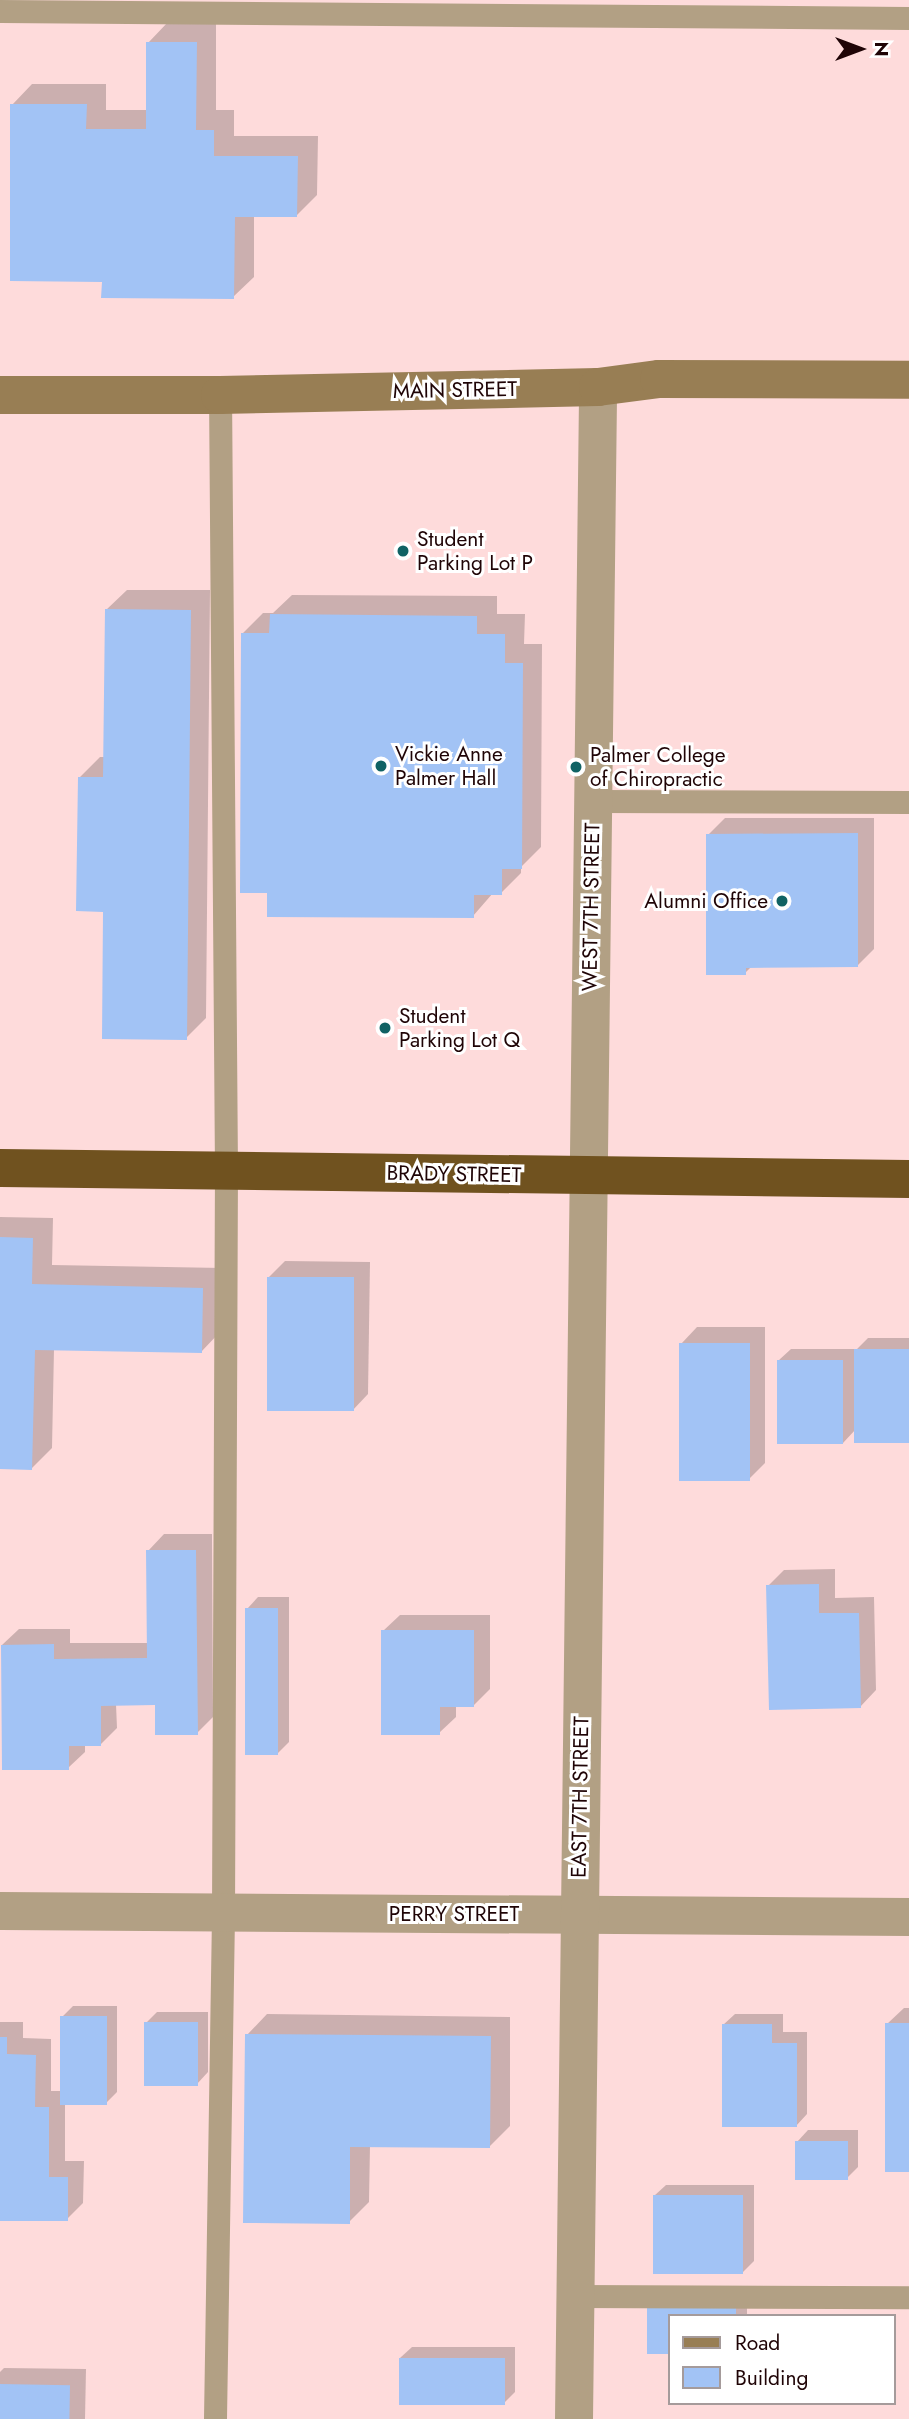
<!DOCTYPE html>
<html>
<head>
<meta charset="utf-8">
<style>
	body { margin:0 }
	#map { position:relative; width:909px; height:2419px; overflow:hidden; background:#fedbdb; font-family:Jost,sans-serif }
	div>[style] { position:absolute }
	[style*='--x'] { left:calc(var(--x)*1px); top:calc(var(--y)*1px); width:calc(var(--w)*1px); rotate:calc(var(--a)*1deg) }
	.shadow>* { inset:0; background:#0003 }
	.building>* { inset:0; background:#a2c3f5; transform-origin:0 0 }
	.lane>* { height:23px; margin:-11.5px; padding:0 11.5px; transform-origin:11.5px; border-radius:11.5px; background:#b2a084 }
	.street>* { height:38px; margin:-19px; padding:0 19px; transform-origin:19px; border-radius:19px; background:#b2a084 }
	.secondary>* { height:38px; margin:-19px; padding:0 19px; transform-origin:19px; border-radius:19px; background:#987e54 }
	.highway>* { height:38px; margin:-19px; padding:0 19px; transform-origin:19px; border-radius:19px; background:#70521f }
	.dots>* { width:19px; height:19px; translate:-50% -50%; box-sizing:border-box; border:4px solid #fff; border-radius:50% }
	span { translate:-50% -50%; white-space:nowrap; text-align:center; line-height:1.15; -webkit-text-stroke:6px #fff; paint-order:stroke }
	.street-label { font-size:21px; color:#1f0406 }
	.poi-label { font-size:21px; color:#1f0406 }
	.left { translate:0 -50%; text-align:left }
	.right { translate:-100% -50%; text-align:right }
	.legend { position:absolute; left:668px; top:2314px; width:228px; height:91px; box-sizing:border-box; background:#fff; border:2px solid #a59b9b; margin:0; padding:9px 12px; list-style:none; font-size:21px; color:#1f0406 }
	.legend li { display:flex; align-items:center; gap:14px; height:35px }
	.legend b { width:35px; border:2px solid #a59b9b }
	.north { position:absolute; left:825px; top:14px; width:70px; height:70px; -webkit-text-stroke:5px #fff; paint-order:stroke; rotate:90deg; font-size:19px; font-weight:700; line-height:28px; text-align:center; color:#1f0406 }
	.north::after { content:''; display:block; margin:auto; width:24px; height:32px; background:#1f0406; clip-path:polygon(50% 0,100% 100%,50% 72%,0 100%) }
</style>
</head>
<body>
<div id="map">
	<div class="shadow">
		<i style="clip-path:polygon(168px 22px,216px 23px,216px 110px,234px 110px,234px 136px,318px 136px,317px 195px,297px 215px,254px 215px,254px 277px,233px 297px,104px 280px,12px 105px,32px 84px,106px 84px,106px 110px,148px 110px,148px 43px)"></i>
		<i style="clip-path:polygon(127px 590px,210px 590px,206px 1018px,186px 1038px,105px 910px,80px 777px,100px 757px,105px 757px,106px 610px)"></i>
		<i style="clip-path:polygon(292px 595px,497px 596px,497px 614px,525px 614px,524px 644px,542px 644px,541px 847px,521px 867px,521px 873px,501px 893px,493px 893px,473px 916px,268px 892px,243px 633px,263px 613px,273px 613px)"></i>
		<i style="clip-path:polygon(725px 818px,874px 818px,874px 949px,857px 966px,752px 966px,745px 973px,708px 835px)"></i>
		<i style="clip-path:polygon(0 1217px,53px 1218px,52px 1265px,223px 1268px,221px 1331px,201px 1352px,54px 1349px,52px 1448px,32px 1468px,0 1467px)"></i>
		<i style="clip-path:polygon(285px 1261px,370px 1262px,368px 1394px,352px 1411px,268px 1278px)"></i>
		<i style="clip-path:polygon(697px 1327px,765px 1327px,765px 1463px,749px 1479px,681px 1344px)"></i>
		<i style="clip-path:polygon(868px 1338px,909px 1338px,909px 1441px,856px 1429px,843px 1443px,779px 1360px,791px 1349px,854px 1349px,854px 1352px)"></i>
		<i style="clip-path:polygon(164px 1534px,212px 1534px,213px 1717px,197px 1733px,157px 1704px,116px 1704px,117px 1728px,101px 1744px,85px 1744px,85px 1752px,68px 1768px,2px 1645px,19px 1629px,70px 1629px,70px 1643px,148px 1643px,148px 1551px)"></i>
		<i style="clip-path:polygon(835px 1569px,835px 1598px,874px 1597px,876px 1690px,860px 1707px,768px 1586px,784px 1570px)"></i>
		<i style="clip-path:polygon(258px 1597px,289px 1597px,289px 1742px,277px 1754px,247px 1609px)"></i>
		<i style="clip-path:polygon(400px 1615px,490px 1615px,490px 1689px,474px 1705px,456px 1705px,456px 1717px,439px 1733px,383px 1631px)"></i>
		<i style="clip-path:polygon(73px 2006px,117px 2006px,117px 2092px,106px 2103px,65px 2103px,65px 2161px,84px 2161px,83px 2203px,67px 2219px,0 2219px,0 2022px,23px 2022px,23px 2038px,51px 2039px,51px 2091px,62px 2091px,62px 2017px)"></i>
		<i style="clip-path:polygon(904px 2008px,909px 2008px,909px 2170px,887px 2024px)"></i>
		<i style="clip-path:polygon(157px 2012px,208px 2012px,208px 2072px,197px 2084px,146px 2023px)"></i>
		<i style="clip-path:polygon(267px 2014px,510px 2017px,510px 2126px,490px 2146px,370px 2146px,369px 2202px,349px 2222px,247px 2035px)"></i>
		<i style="clip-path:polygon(735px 2014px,783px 2014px,783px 2032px,807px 2032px,807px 2114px,796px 2126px,723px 2025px)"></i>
		<i style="clip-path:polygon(808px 2130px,858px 2130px,858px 2167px,847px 2178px,797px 2142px)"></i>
		<i style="clip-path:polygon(666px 2185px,754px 2185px,754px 2261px,742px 2273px,654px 2196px)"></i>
		<i style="clip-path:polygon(747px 2293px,747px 2316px,669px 2316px,669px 2352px,649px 2352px,649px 2304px)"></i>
		<i style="clip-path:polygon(412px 2347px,515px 2347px,515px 2392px,504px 2403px,400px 2358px)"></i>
		<i style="clip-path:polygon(4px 2368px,86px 2369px,85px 2419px,0 2419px,0 2372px)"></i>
	</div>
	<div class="building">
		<i style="clip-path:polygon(146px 42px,197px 42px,196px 130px,214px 130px,214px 156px,298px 156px,297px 217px,235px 217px,234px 299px,101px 298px,102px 282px,10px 281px,10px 104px,87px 104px,86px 129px,146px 129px)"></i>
		<i style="clip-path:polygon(105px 609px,191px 610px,187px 1040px,102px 1039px,103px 912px,76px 911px,78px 777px,103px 777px)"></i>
		<i style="clip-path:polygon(270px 614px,477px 616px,477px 634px,505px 634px,505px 663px,523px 663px,522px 869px,502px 869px,502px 895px,474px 895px,474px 918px,267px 917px,267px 893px,240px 893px,241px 633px,269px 633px)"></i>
		<i style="clip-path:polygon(858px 833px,858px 967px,746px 968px,746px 975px,706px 975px,706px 834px)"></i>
		<i style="clip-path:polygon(0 1237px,33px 1238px,32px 1284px,203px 1288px,202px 1353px,35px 1350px,32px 1470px,0 1469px)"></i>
		<i style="left:267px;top:1277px;width:87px;height:134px"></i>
		<i style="left:679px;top:1343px;width:71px;height:138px"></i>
		<i style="left:854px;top:1349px;width:55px;height:94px"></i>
		<i style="left:777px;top:1360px;width:66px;height:84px"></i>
		<i style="clip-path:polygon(146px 1550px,196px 1550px,198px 1735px,155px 1735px,155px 1705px,101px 1706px,101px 1746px,69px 1746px,69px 1770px,2px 1770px,1px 1645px,54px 1644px,54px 1659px,147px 1658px)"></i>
		<i style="clip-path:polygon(819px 1584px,819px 1613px,859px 1613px,861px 1708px,769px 1710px,766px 1585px)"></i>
		<i style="left:245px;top:1608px;width:33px;height:147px"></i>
		<i style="clip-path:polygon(381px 1630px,474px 1630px,474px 1707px,440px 1707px,440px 1735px,381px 1735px)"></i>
		<i style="left:60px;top:2016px;width:47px;height:89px"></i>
		<i style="left:144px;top:2022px;width:54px;height:64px"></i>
		<i style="left:885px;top:2023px;width:24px;height:149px"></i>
		<i style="clip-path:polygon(722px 2024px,772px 2024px,772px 2043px,797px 2043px,797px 2127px,722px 2127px)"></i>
		<i style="clip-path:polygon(245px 2034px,491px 2036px,490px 2148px,350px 2147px,350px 2224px,243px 2223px)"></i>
		<i style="clip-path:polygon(0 2037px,7px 2037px,7px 2054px,36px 2055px,35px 2107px,49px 2107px,49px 2177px,68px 2177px,68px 2221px,0 2221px)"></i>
		<i style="left:795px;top:2141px;width:53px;height:39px"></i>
		<i style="left:653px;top:2195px;width:90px;height:79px"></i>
		<i style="clip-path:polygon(647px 2303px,736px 2303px,736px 2316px,669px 2316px,669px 2354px,647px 2354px)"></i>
		<i style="left:399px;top:2358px;width:106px;height:47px"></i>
		<i style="left:0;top:2384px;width:70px;height:35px;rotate:1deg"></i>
	</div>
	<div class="lane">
		<i style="--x:0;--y:11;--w:909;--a:0.44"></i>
		<i style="--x:593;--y:801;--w:316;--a:0.2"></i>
		<i style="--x:575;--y:2296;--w:334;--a:0.2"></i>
		<i style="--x:215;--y:2419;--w:506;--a:-89.09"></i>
		<i style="--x:223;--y:1913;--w:742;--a:-89.77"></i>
		<i style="--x:226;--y:1171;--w:776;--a:-90.44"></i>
	</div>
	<div class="street">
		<i style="--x:0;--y:1911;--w:909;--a:0.38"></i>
		<i style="--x:574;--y:2419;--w:2032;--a:-89.32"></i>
	</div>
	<div class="secondary">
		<i style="--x:0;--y:395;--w:220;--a:0"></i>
		<i style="--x:220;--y:395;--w:378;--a:-1.2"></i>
		<i style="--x:598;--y:387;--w:62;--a:-7.5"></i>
		<i style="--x:659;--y:379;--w:250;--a:0.2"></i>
	</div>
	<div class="highway">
		<i style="--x:0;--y:1168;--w:909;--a:0.69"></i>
	</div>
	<div class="dots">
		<i style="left:403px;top:551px;background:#106264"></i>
		<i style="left:381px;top:766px;background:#106264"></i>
		<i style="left:576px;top:767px;background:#106264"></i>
		<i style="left:782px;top:901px;background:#106264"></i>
		<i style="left:385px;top:1028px;background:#106264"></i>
	</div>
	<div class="street-label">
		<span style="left:455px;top:390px;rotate:-1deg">MAIN STREET</span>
		<span style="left:591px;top:907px;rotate:-89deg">WEST 7TH STREET</span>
		<span style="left:454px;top:1174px;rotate:1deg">BRADY STREET</span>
		<span style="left:580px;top:1797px;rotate:-89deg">EAST 7TH STREET</span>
		<span style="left:454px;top:1914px">PERRY STREET</span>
	</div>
	<div class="poi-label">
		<span class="left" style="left:417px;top:551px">Student<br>Parking Lot P</span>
		<span class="left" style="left:395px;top:766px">Vickie Anne<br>Palmer Hall</span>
		<span class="left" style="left:590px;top:767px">Palmer College<br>of Chiropractic</span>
		<span class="right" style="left:768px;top:901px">Alumni Office</span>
		<span class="left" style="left:399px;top:1028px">Student<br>Parking Lot Q</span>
	</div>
	<ul class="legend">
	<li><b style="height:9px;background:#987e54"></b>Road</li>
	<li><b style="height:19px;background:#a2c3f5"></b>Building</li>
	</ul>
	<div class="north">N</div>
</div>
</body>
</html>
